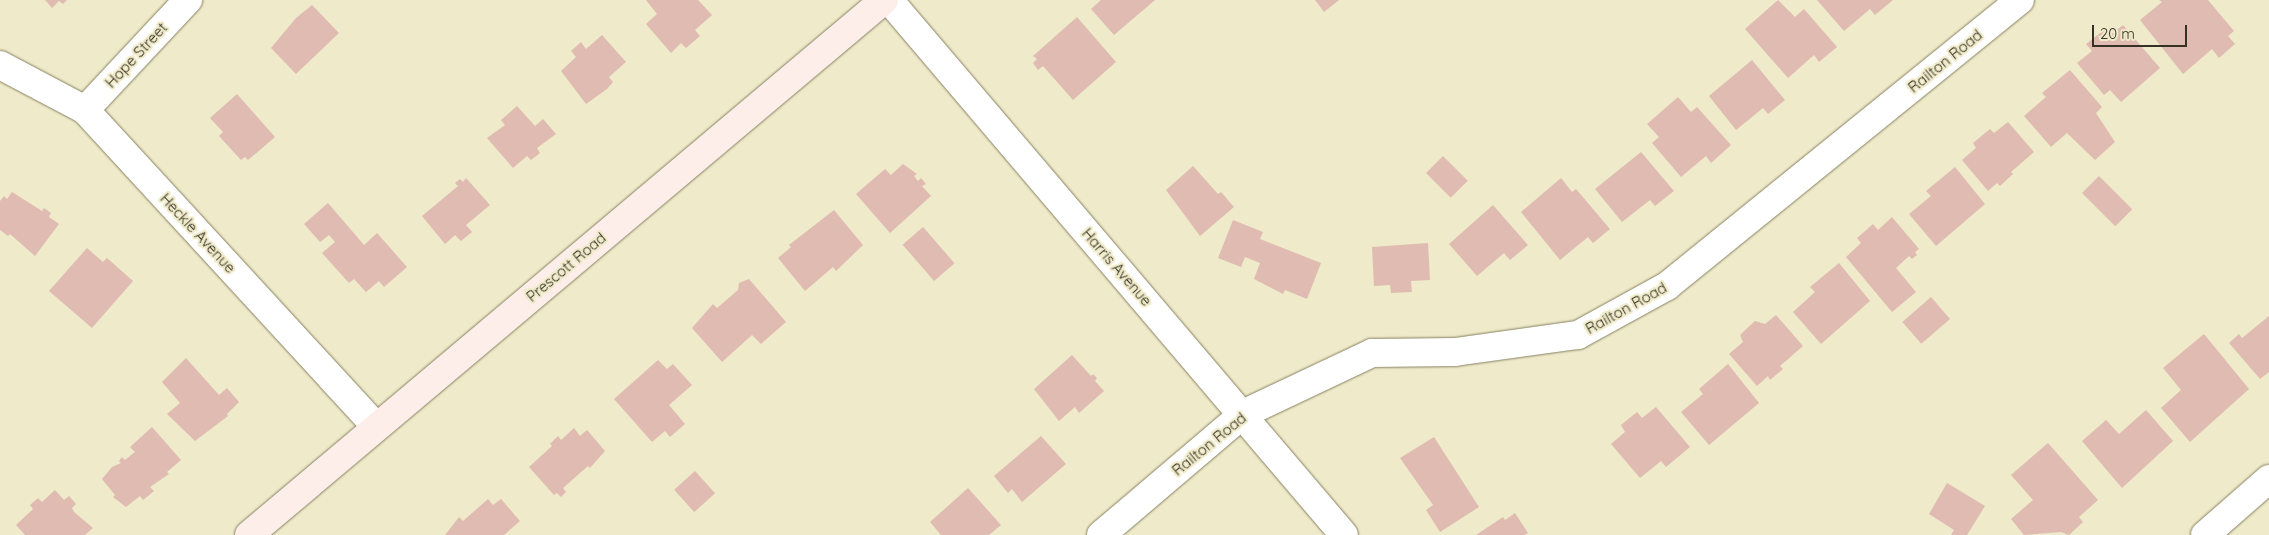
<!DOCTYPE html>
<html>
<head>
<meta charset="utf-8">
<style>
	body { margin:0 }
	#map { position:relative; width:2269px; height:535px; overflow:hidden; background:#efeac9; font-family:Quicksand,sans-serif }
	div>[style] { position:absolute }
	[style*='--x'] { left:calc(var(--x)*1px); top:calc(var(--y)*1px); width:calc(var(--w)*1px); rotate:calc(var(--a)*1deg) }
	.building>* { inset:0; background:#dfbbb2; transform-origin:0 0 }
	.roads { filter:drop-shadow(0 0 1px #878163) drop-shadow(0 0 1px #878163) }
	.minor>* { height:28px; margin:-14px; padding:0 14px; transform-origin:14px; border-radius:14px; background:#fff }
	.secondary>* { height:28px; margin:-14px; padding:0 14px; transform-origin:14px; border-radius:14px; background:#feeee9 }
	span { translate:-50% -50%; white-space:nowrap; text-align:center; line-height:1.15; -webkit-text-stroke:4.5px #efeac9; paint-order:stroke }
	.street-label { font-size:15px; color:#353225 }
	.scale { position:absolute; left:2092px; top:25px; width:95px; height:22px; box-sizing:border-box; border:2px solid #353225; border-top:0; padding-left:6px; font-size:15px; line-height:18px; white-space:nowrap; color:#353225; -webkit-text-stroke:4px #efeac9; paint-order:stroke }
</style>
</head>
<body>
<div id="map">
	<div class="building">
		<i style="clip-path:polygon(45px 0,67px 0,63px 4px,59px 1px,52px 8px)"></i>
		<i style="clip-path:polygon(646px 0,698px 0,712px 15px,695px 30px,700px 36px,686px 48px,681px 43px,671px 53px,646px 24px,657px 14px)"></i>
		<i style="clip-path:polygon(1101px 0,1155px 0,1114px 35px,1091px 9px)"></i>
		<i style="clip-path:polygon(1315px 0,1339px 0,1324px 12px)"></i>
		<i style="clip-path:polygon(1778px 0,1795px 17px,1804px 9px,1837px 47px,1819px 62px,1814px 55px,1788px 78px,1745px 29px)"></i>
		<i style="clip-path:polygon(1817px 0,1893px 0,1875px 15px,1870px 9px,1844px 31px)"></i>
		<i style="clip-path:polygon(2159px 0,2208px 0,2234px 31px,2228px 36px,2235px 44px,2219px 58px,2212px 49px,2183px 74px,2140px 20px,2162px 2px)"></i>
		<i style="clip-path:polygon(312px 5px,339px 33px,296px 74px,271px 48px,296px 18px)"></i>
		<i style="clip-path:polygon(1077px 17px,1116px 62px,1073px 100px,1043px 66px,1038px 70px,1033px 63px,1037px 59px,1033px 56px)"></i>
		<i style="clip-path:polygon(2123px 25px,2160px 68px,2121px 102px,2110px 90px,2104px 95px,2077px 63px,2092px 51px,2086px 44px,2104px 30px,2109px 36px)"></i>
		<i style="clip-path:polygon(602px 35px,626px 62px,609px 77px,613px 82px,607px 89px,586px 104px,561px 71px,576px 57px,571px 51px,581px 42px,586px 49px)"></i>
		<i style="clip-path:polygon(1752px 60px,1785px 100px,1768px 114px,1763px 108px,1736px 130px,1709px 96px)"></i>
		<i style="clip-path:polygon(2070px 70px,2102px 107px,2096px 113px,2115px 142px,2095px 160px,2067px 133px,2051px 147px,2024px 116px,2046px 97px,2042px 93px)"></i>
		<i style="clip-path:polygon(237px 94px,275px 137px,248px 160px,245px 157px,241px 160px,219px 136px,223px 132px,210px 118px)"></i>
		<i style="clip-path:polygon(1678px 97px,1691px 112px,1697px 107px,1731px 145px,1711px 163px,1706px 156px,1681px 177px,1652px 143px,1659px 137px,1647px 124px)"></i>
		<i style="clip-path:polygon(517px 106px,535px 126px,543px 119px,556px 134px,537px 148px,540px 153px,531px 160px,527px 156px,513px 168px,487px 138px,505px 125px,501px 120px)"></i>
		<i style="clip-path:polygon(2008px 122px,2034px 152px,2011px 172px,2013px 174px,2000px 186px,1997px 183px,1988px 191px,1962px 160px,1976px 148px,1973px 143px,1990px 129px,1994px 133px)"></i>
		<i style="clip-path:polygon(1641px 152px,1674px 191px,1655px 206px,1650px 200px,1622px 222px,1595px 189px)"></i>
		<i style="left:1443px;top:156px;width:35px;height:24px;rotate:45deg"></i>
		<i style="clip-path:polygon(903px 164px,917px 174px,914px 176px,918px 181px,921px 178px,926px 184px,922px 186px,931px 196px,890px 233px,856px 194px,885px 169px,891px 175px)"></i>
		<i style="clip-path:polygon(1193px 166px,1218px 194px,1221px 192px,1234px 207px,1200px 236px,1166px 190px)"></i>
		<i style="clip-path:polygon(1955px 167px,1985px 204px,1936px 246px,1909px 214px,1931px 196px,1926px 191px)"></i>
		<i style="left:2099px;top:176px;width:47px;height:24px;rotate:45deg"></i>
		<i style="clip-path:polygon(466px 178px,490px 205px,466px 225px,472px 232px,461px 241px,455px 235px,445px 244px,422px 216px,458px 186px,455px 183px,460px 179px,463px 182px)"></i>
		<i style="clip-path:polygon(1561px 178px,1572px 192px,1576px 189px,1610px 229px,1593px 243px,1588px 237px,1560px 260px,1521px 212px)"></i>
		<i style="clip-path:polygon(12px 192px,42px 211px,44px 208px,51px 213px,49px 217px,59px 224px,35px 256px,10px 234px,8px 236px,0 230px,0 201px,4px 196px,7px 199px)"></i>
		<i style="clip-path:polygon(328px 203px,364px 245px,377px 233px,407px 267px,384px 287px,379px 281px,366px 292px,354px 279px,349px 283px,322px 253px,335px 242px,329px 235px,320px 242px,304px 224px)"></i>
		<i style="clip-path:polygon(1493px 205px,1528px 245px,1510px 260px,1504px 253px,1477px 276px,1449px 244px)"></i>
		<i style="clip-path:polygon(834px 210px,863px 245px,836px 271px,833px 267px,805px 291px,778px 258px,791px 247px,789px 245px)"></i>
		<i style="clip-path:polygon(1892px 217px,1919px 249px,1915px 252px,1917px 255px,1912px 259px,1909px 256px,1896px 268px,1916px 292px,1892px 312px,1846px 257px,1861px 243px,1857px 238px,1873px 224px,1878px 230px)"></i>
		<i style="clip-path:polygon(1233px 220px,1263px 232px,1260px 239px,1321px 263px,1307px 299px,1285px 290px,1283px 294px,1254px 279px,1260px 263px,1245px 257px,1241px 267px,1218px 258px)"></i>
		<i style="left:923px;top:227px;width:48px;height:27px;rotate:49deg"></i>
		<i style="clip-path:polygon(1428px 243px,1430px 280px,1411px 281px,1412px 292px,1391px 293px,1390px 285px,1374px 286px,1372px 247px)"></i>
		<i style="clip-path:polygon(87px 248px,103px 262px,107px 258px,133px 281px,92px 328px,49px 291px)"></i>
		<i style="clip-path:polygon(1839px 263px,1870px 301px,1821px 344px,1793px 312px,1815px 292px,1810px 287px)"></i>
		<i style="clip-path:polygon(749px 279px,786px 322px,761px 344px,752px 335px,722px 362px,692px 328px,713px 304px,717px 308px,738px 290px,739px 283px)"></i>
		<i style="left:1931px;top:297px;width:29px;height:38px;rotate:49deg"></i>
		<i style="clip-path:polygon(1776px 315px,1803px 346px,1780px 366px,1783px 369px,1770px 380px,1768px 376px,1757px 386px,1729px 354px,1743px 342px,1740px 335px,1755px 321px,1765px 324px)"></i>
		<i style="clip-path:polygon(2269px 316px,2269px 372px,2260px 379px,2229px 343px,2239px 334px,2242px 338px)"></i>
		<i style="clip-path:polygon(2204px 334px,2249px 389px,2190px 442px,2161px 408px,2181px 390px,2163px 368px)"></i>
		<i style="clip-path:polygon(1072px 355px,1091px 376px,1093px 374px,1097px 378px,1095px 381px,1104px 391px,1079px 413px,1075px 407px,1059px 421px,1034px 389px)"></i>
		<i style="clip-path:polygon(186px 358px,219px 395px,227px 388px,239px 402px,227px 414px,228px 416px,195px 441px,167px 414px,180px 403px,162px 382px)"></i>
		<i style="clip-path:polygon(658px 360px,667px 369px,673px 364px,692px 385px,669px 405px,685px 424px,670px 437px,665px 431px,652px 442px,614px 399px)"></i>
		<i style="clip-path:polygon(1728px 364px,1759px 403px,1709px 445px,1681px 412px,1703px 394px,1699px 389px)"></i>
		<i style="clip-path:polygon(1656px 407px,1690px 447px,1666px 467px,1661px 461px,1640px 478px,1611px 444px,1625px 432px,1621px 425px,1637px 412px,1642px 418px)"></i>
		<i style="clip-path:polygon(2146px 410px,2173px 441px,2122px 488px,2082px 441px,2106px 420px,2119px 434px)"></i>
		<i style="clip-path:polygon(152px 427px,181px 460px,167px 472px,169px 474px,150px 487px,154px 491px,143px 500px,140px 496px,126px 507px,113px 497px,115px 495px,102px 479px,112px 467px,121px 463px,119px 461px,122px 457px,125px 460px,135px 452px,130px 447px)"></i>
		<i style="clip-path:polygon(574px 428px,580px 436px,587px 430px,605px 451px,590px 468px,588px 466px,563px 488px,566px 492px,561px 497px,557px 493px,554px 495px,529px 467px,552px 446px,550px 444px,558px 436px,561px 440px)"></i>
		<i style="clip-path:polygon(1041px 436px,1066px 464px,1022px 502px,1012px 489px,1008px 493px,994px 476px)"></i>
		<i style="clip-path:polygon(1434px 437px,1479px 507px,1440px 532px,1426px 510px,1433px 505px,1400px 458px)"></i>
		<i style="clip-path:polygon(2048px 443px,2098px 500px,2079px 517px,2083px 522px,2069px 535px,2061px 532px,2024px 535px,2011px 519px,2033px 500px,2011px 475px)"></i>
		<i style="left:695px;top:471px;width:30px;height:28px;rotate:48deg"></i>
		<i style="clip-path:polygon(1947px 483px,1985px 506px,1967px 535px,1951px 535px,1954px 530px,1929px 514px)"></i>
		<i style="clip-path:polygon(968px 488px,1001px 525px,989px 535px,941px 535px,930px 522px)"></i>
		<i style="clip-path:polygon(55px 490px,64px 500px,69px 496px,76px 504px,72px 508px,74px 512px,93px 528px,85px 535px,25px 535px,16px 525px,33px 509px,30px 505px,38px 498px,42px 502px)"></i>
		<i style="clip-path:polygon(488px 499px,493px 505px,501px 499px,520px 521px,504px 535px,445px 535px,459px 517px,463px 521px)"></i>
		<i style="clip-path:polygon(1515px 513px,1528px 533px,1525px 535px,1476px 535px,1503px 517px,1505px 520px)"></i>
	</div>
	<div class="roads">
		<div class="minor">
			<i style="--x:889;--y:0;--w:702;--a:49.62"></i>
			<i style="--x:0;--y:65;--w:96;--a:27.9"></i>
			<i style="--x:85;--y:110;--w:430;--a:47.4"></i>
			<i style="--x:85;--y:110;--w:151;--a:-46.9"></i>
			<i style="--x:1101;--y:535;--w:187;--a:-40.4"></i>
			<i style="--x:1243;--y:414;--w:143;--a:-25.3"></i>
			<i style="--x:1372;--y:353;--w:83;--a:-0.7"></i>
			<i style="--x:1455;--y:352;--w:124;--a:-7.9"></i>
			<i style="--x:1578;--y:335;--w:102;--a:-28.8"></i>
			<i style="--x:1667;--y:286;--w:454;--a:-39"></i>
			<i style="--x:2205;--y:535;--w:85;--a:-41.2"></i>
		</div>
		<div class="secondary">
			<i style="--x:249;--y:535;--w:830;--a:-40.11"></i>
		</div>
	</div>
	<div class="street-label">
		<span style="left:136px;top:55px;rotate:-47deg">Hope Street</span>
		<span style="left:1945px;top:61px;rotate:-39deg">Railton Road</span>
		<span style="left:198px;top:233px;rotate:47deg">Heckle Avenue</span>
		<span style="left:566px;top:267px;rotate:-40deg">Prescott Road</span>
		<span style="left:1117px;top:267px;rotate:49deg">Harris Avenue</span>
		<span style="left:1626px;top:308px;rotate:-29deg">Railton Road</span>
		<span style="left:1209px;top:444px;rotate:-39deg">Railton Road</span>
	</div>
	<div class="scale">20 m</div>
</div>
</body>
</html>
